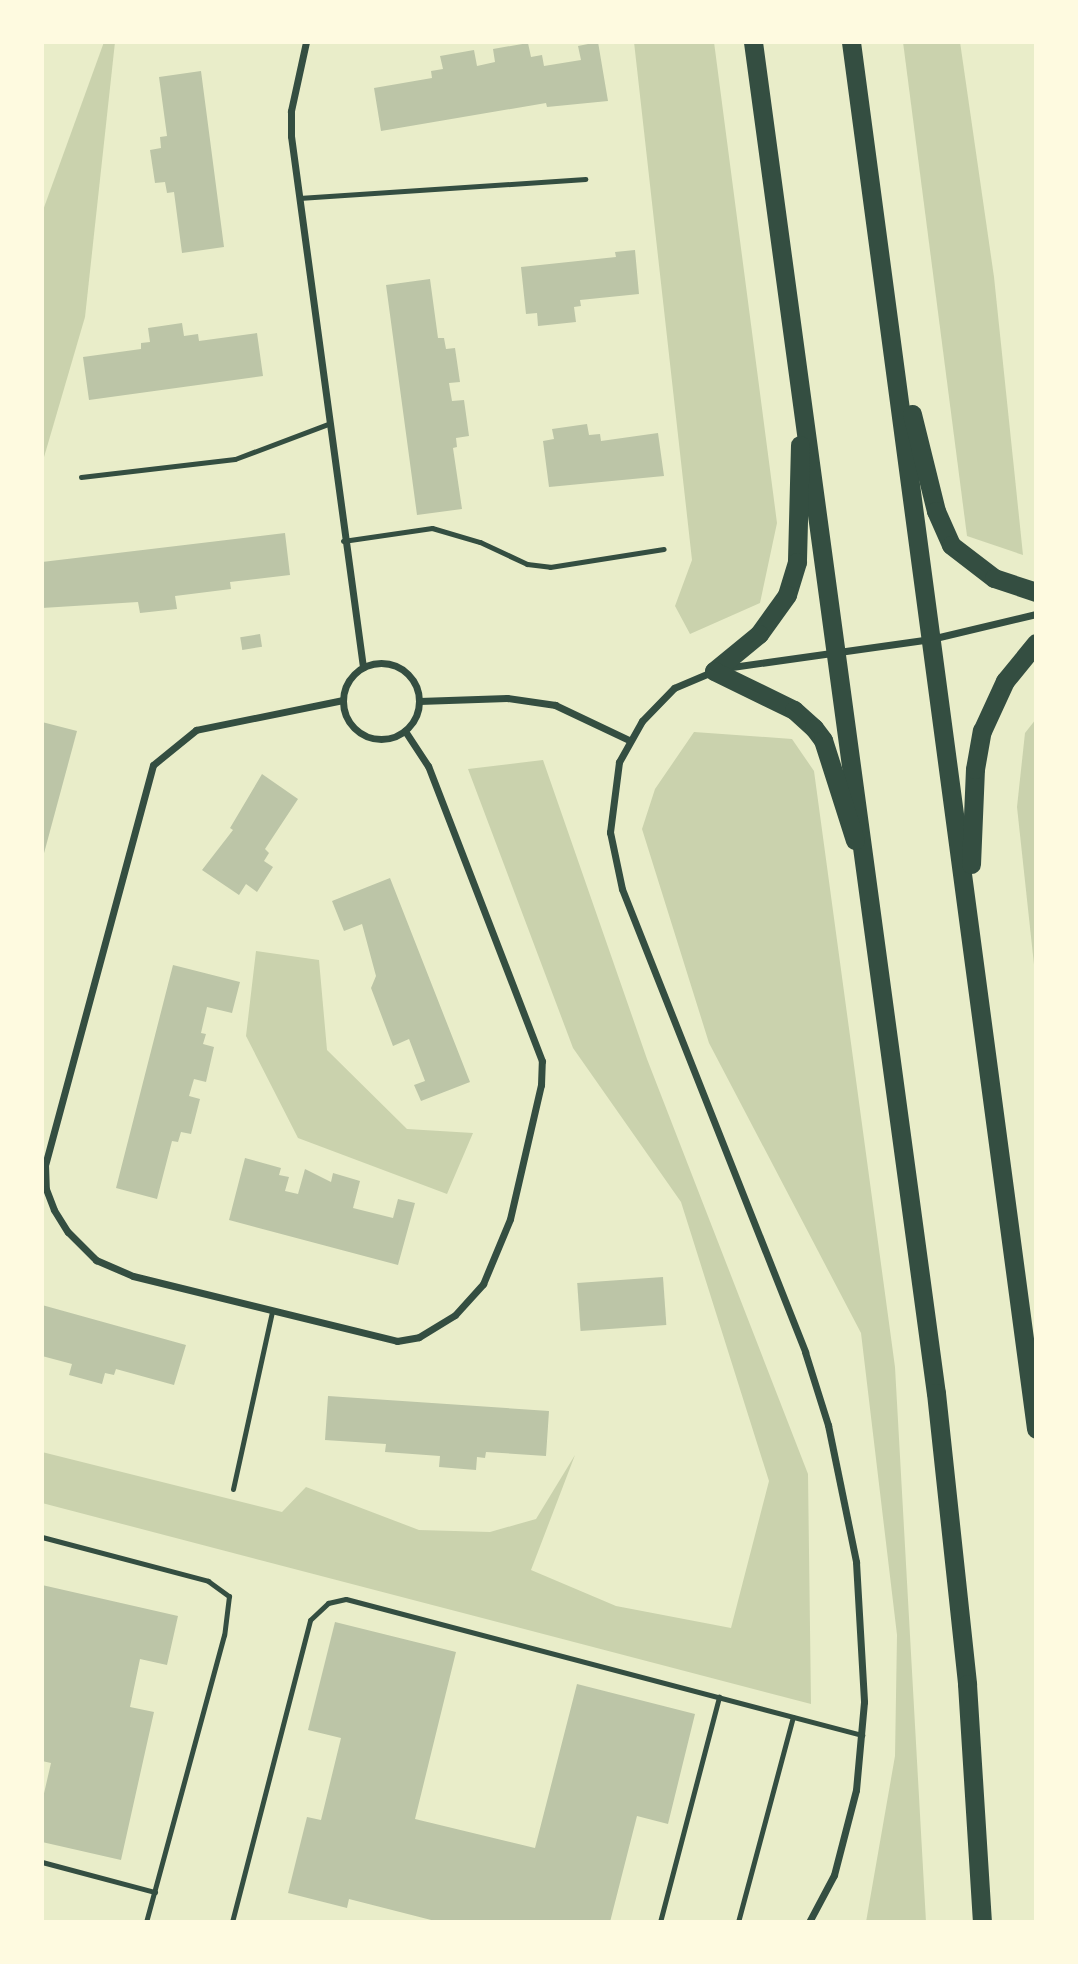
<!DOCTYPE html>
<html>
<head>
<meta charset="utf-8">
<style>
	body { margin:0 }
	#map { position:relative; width:1078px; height:1964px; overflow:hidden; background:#e9edc9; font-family:"Roboto Condensed",sans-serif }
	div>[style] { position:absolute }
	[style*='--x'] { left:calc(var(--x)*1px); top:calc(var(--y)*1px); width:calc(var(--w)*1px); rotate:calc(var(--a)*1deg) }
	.green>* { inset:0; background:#cad2ad }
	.building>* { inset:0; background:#bcc5a7; transform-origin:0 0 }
	.service>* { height:5px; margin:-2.5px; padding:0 2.5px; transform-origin:2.5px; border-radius:2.5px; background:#344e41 }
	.minor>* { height:7px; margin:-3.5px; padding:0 3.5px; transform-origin:3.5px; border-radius:3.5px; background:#344e41 }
	.minor>.ring { margin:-3.5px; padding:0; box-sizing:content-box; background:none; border:7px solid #344e41; border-radius:50% }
	.trunk>* { height:19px; margin:-9.5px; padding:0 9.5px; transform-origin:9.5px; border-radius:9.5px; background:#344e41 }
	span { translate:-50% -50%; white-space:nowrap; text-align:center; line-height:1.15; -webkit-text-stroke:5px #fefae0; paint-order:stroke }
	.frame { position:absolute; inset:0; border:44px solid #fefae0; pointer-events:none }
</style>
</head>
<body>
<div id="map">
	<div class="green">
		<i style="clip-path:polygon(104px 42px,115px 42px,85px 317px,42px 464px,42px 213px)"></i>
		<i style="clip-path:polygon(634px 42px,714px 42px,777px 523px,760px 603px,690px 634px,675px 606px,692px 560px)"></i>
		<i style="clip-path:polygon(903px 42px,960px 42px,994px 277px,1023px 555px,967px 536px)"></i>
		<i style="clip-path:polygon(1036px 719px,1036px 983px,1017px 807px,1025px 733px)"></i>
		<i style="clip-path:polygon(694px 732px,792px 739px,814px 771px,895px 1367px,926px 1922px,866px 1922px,895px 1756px,897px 1635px,861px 1333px,709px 1043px,642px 829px,655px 789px)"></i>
		<i style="clip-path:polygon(543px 760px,647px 1059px,808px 1474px,811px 1704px,42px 1503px,42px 1452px,282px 1512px,306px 1487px,419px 1530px,490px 1532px,536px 1519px,575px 1455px,531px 1570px,616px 1606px,731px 1628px,769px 1481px,681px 1202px,573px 1048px,468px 769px)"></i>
		<i style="clip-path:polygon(256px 951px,319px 960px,327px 1050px,407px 1129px,473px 1133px,447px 1194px,298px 1138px,246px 1036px)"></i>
	</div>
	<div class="building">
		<i style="clip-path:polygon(598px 42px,608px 101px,547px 107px,546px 103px,381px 131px,374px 88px,432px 78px,431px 71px,443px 69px,440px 56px,474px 50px,477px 66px,495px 62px,493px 49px,528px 43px,531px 57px,542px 55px,544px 66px,581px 60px,578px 46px)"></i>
		<i style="clip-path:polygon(201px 71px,224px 247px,182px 253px,174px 192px,167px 193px,165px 182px,155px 183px,150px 150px,161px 148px,160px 137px,167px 136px,159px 77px)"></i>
		<i style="clip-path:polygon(635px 250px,639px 294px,580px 300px,581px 306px,574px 307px,576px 322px,538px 326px,537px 313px,526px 314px,521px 267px,616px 257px,615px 252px)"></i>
		<i style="clip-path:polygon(430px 279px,438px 338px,444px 338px,446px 349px,455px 348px,460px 382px,449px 383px,452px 401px,464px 400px,469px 436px,456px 438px,457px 447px,453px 448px,462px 509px,417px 515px,386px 285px)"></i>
		<i style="clip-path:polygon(182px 323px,184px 336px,198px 334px,199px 341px,257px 333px,263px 376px,89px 400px,83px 357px,141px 349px,141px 343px,150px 342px,148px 328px)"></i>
		<i style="clip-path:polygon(587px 424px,589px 435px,600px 434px,601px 441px,658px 433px,664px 476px,549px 487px,543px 441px,554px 439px,552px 429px)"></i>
		<i style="clip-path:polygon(285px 533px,290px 575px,230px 582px,231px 589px,175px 596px,177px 609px,140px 613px,138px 602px,42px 608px,42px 562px)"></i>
		<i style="left:260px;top:634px;width:13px;height:20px;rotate:81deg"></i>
		<i style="clip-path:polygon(42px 722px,77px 731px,43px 857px,42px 857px)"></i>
		<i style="clip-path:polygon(262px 774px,298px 799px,265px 849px,269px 853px,264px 861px,273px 867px,257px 892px,246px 884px,239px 895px,202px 870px,233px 830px,230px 828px)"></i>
		<i style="clip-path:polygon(390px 878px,470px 1082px,421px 1101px,414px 1085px,425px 1081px,409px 1039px,393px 1046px,371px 988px,376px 976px,362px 924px,344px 931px,332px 901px)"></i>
		<i style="clip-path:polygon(173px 965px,240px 982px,232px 1013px,207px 1007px,201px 1033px,206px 1034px,203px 1044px,214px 1047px,206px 1082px,194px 1079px,189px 1096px,200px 1099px,191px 1134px,181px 1132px,178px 1142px,172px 1141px,157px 1199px,116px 1188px)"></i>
		<i style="clip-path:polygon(245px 1158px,281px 1168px,279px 1175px,289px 1177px,285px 1191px,298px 1194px,305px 1169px,331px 1182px,333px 1173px,360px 1181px,353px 1208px,393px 1218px,398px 1199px,415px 1203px,398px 1265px,229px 1220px)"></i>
		<i style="left:663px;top:1277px;width:48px;height:86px;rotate:86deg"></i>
		<i style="clip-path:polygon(42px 1305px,186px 1345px,174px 1385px,116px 1369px,114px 1375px,105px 1373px,102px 1384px,69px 1375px,72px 1364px,42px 1356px)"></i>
		<i style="clip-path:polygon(328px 1396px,549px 1411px,546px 1456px,486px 1452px,485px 1458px,477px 1457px,476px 1470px,439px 1467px,440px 1456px,385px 1452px,386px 1444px,325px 1440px)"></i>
		<i style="clip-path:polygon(42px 1585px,178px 1616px,167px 1665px,140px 1659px,130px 1707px,154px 1712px,121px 1860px,42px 1842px,42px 1802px,51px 1763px,42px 1761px)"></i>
		<i style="clip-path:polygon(335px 1622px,456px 1652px,415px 1819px,535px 1848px,577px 1684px,695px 1714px,668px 1824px,637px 1816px,610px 1922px,439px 1922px,349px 1899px,347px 1908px,288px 1893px,307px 1817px,321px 1820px,341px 1738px,308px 1730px)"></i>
	</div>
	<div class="service">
		<i style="--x:299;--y:198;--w:287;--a:-3.8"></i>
		<i style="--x:81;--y:477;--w:155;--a:-6.7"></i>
		<i style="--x:235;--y:459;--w:99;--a:-20.6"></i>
		<i style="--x:343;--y:541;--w:90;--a:-8.3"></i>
		<i style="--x:432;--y:528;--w:50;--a:16.3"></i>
		<i style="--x:480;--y:542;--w:52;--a:25.1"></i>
		<i style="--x:527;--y:564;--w:23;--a:7"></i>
		<i style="--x:550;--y:567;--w:115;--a:-9"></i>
		<i style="--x:233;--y:1489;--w:181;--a:-77.6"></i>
		<i style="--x:42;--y:1537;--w:172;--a:14.8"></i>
		<i style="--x:208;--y:1581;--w:26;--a:36"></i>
		<i style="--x:229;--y:1596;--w:39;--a:97"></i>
		<i style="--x:224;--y:1635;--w:297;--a:105.2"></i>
		<i style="--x:42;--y:1862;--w:117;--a:14.9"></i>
		<i style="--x:232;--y:1922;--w:312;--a:-75.5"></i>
		<i style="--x:310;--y:1620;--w:25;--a:-43"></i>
		<i style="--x:328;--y:1603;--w:18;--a:-13"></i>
		<i style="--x:346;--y:1599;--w:534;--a:14.77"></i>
		<i style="--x:660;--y:1922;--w:233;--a:-75.3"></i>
		<i style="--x:738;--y:1922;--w:212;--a:-75"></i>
	</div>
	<div class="minor">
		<i style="--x:306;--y:42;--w:71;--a:102.3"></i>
		<i style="--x:291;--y:111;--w:25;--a:90"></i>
		<i style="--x:291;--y:136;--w:536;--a:82.28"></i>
		<i class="ring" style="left:343px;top:663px;width:69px;height:69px"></i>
		<i style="--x:725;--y:668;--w:208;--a:-8"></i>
		<i style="--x:931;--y:639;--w:108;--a:-13.4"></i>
		<i style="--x:714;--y:671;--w:43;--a:157"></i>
		<i style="--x:674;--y:688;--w:46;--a:134.1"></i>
		<i style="--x:642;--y:721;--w:47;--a:119.3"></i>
		<i style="--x:619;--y:762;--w:71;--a:97.3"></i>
		<i style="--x:610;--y:832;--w:58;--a:78.1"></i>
		<i style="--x:622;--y:889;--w:498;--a:68.4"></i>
		<i style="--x:805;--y:1352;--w:77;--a:72.5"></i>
		<i style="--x:828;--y:1425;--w:140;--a:78.4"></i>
		<i style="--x:856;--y:1562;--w:140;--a:86.7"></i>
		<i style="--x:864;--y:1702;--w:88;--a:95.2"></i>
		<i style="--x:856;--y:1790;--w:88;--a:104.5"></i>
		<i style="--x:834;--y:1875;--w:53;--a:118"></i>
		<i style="--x:343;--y:700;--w:150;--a:168.5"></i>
		<i style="--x:196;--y:730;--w:55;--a:140.9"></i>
		<i style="--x:153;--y:765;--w:413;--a:105.1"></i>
		<i style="--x:45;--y:1164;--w:25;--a:88"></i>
		<i style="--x:46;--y:1189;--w:22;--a:69"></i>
		<i style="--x:54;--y:1210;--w:26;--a:58"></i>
		<i style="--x:68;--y:1232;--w:40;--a:45"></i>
		<i style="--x:96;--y:1260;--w:40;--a:23.4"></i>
		<i style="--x:133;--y:1276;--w:272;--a:13.8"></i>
		<i style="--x:397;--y:1341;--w:22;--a:-10"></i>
		<i style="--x:419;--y:1337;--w:42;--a:-31.4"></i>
		<i style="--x:455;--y:1315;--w:42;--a:-47.9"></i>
		<i style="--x:483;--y:1284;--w:70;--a:-67.4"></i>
		<i style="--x:510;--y:1219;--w:138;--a:-77"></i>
		<i style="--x:541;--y:1085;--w:24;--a:-88"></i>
		<i style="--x:542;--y:1061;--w:316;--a:-111.1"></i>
		<i style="--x:428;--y:766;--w:42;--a:-123.3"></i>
		<i style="--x:419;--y:701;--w:88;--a:-2"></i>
		<i style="--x:507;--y:698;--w:49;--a:8.3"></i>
		<i style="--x:555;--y:705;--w:82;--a:25.3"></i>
	</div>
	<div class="trunk">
		<i style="--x:753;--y:42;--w:1363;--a:82.29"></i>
		<i style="--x:936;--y:1393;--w:293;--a:83.9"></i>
		<i style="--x:967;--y:1684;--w:238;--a:86.4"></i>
		<i style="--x:851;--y:42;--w:1399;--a:82.4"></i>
		<i style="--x:912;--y:414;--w:100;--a:76.1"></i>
		<i style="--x:936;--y:511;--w:37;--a:66"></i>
		<i style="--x:951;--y:545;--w:54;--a:37.5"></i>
		<i style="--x:994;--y:578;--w:44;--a:18.4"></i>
		<i style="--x:800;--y:445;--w:117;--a:91.5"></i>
		<i style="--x:797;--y:562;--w:34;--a:107"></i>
		<i style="--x:787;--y:595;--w:48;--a:125.7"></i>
		<i style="--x:759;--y:634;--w:58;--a:140.6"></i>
		<i style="--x:714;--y:671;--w:89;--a:26"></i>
		<i style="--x:794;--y:710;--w:27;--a:42"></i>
		<i style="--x:814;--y:728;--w:15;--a:53"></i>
		<i style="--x:823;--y:740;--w:105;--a:72.3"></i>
		<i style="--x:971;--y:864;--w:95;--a:-87.6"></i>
		<i style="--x:975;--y:769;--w:39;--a:-80"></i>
		<i style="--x:982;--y:731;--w:55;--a:-65.3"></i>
		<i style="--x:1005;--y:681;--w:49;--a:-50.8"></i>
	</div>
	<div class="frame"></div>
</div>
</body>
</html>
